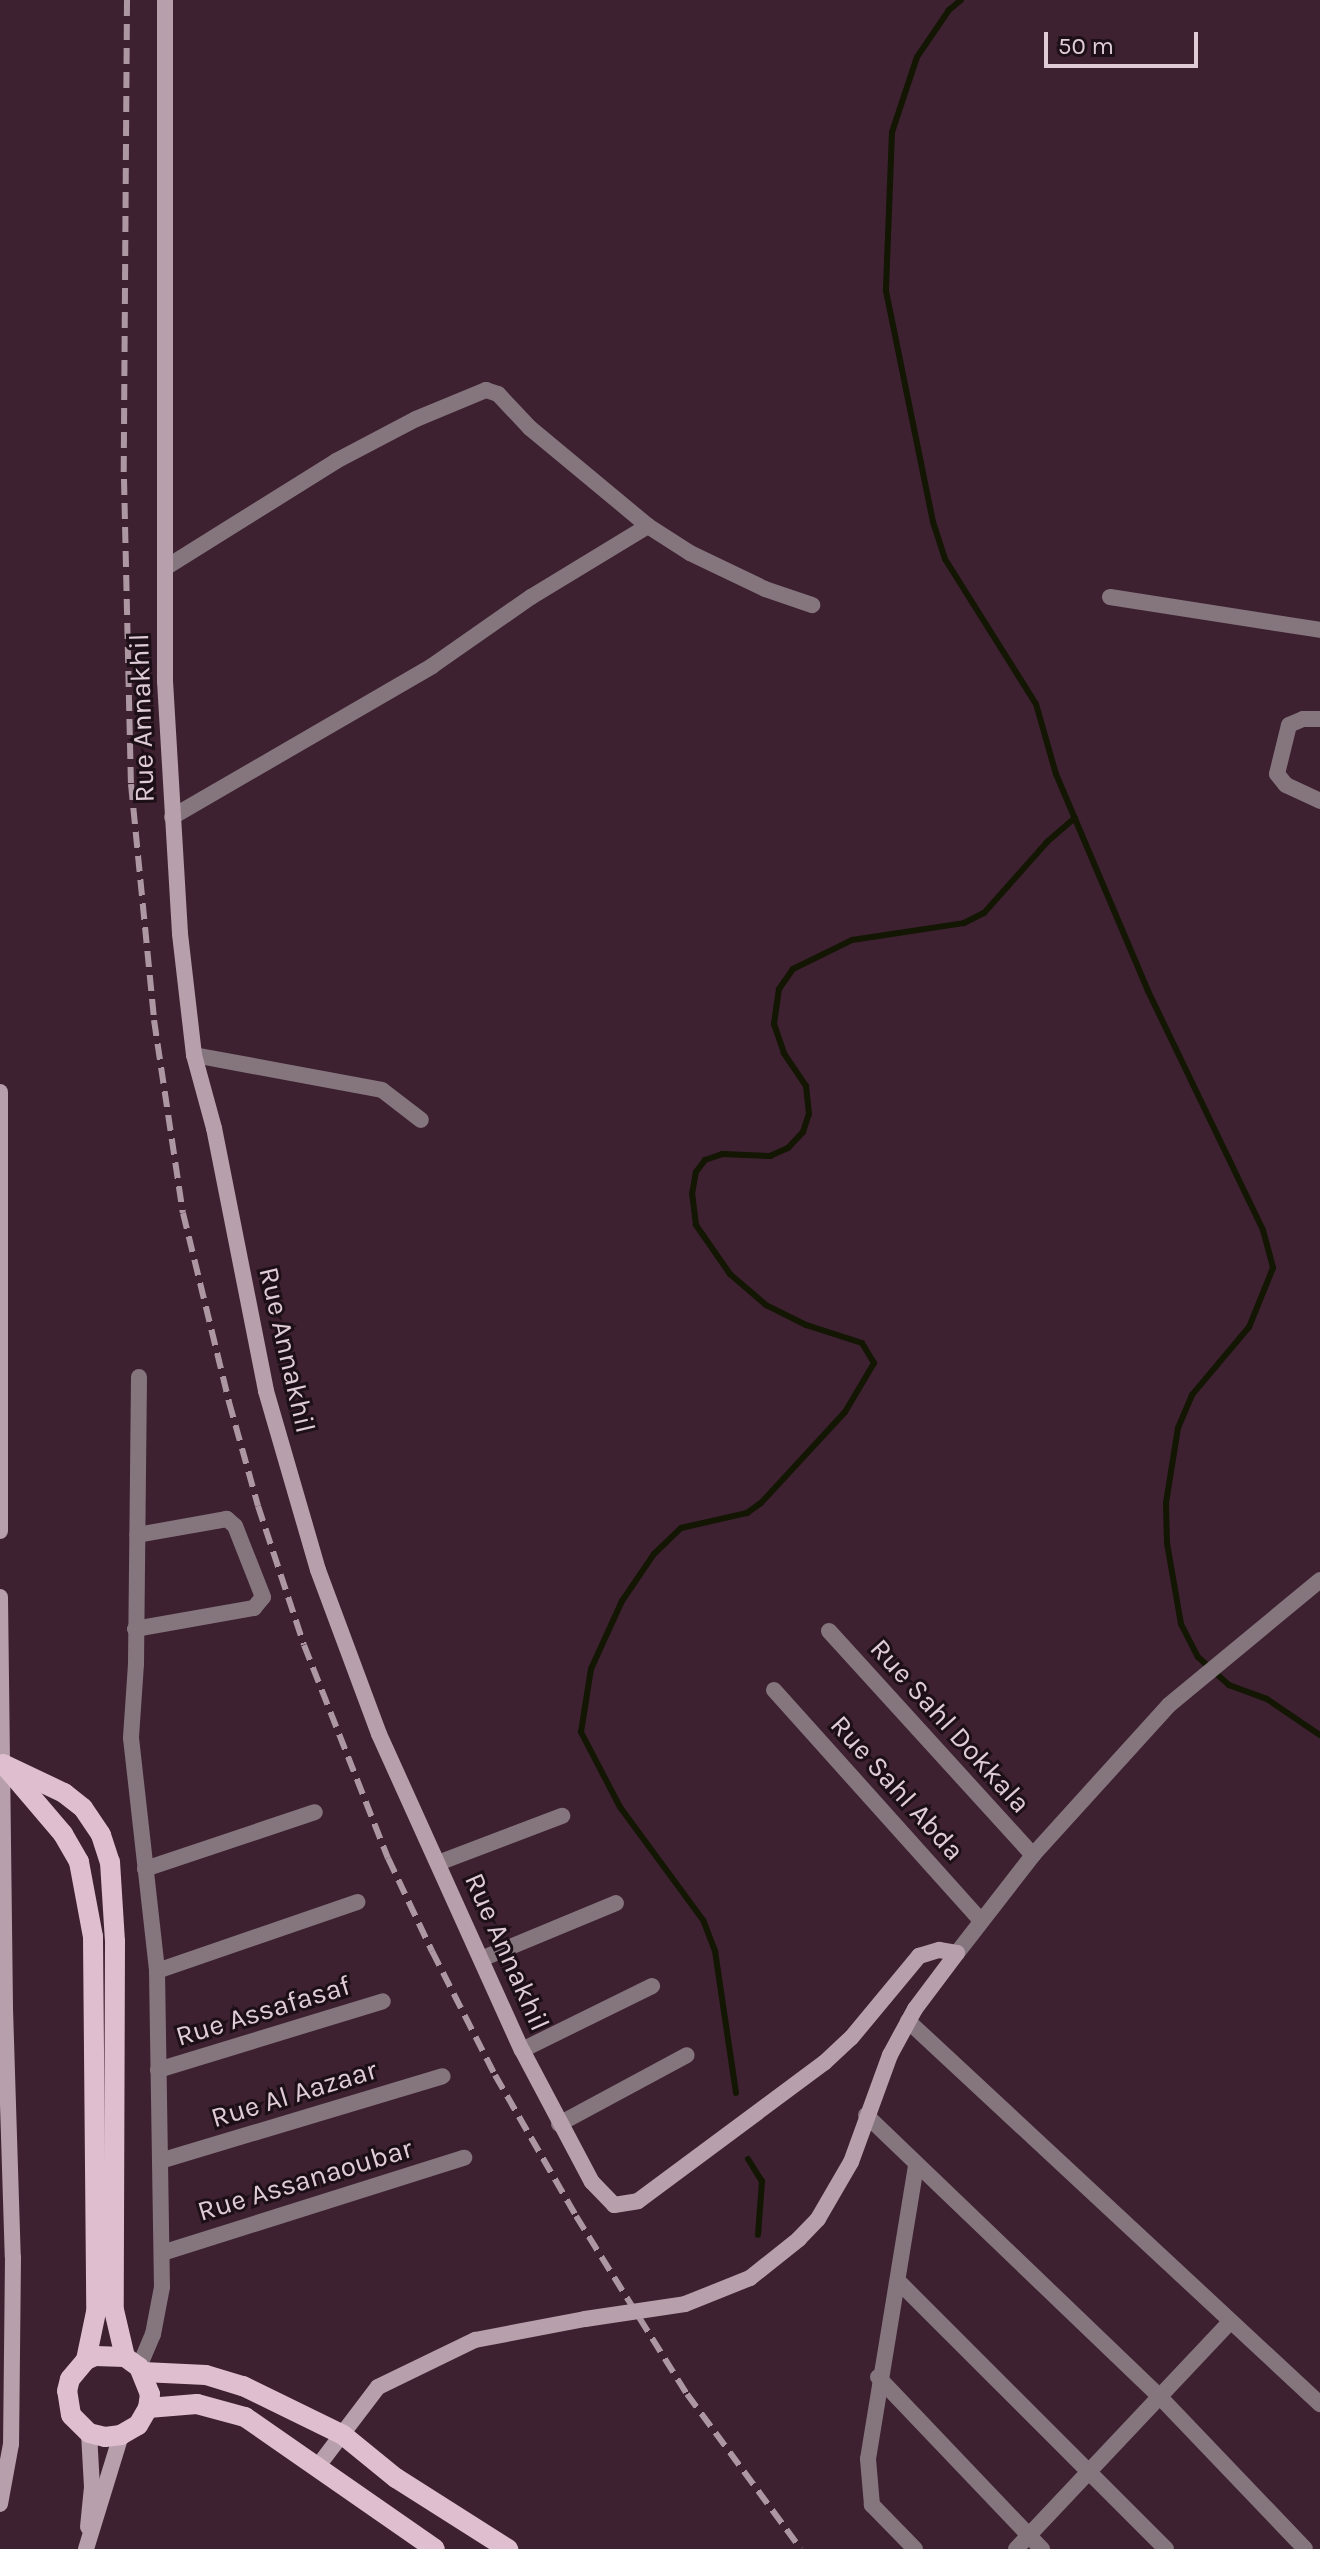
<!DOCTYPE html>
<html>
<head>
<meta charset="utf-8">
<style>
	body { margin:0 }
	#map { position:relative; width:1320px; height:2549px; overflow:hidden; background:#3d2131; font-family:Karla,sans-serif }
	div>[style] { position:absolute }
	[style*='--x'] { left:calc(var(--x)*1px); top:calc(var(--y)*1px); width:calc(var(--w)*1px); rotate:calc(var(--a)*1deg) }
	.stream>* { height:6px; margin:-3px; padding:0 3px; transform-origin:3px; border-radius:3px; background:#121602 }
	.street>* { height:16px; margin:-8px; padding:0 8px; transform-origin:8px; border-radius:8px; background:#85757d }
	.secondary>* { height:16px; margin:-8px; padding:0 8px; transform-origin:8px; border-radius:8px; background:#b89fac }
	.primary>* { height:20px; margin:-10px; padding:0 10px; transform-origin:10px; border-radius:10px; background:#dfbfcf }
	.rail>* { height:6px; margin-top:-3px; transform-origin:0; background:repeating-linear-gradient(90deg,#ad97a3 0 16px,transparent 0 24px) }
	.secondary-bridge>* { height:16px; margin:-8px; padding:0 8px; transform-origin:8px; border-radius:8px; background:#b89fac }
	span { translate:-50% -50%; white-space:nowrap; text-align:center; line-height:1.15; -webkit-text-stroke:6px #1c0f16; paint-order:stroke }
	.street-label { font-size:28px; color:#e0ccd6 }
	.scale { position:absolute; left:1044px; top:32px; width:154px; height:36px; box-sizing:border-box; border:4px solid #e0ccd6; border-top:0; padding-left:10px; font-size:24px; line-height:28px; white-space:nowrap; color:#e0ccd6; -webkit-text-stroke:6px #1c0f16; paint-order:stroke }
</style>
</head>
<body>
<div id="map">
	<div class="stream">
		<i style="--x:961;--y:0;--w:16;--a:140"></i>
		<i style="--x:949;--y:10;--w:57;--a:124.2"></i>
		<i style="--x:917;--y:57;--w:79;--a:108.4"></i>
		<i style="--x:892;--y:132;--w:159;--a:92.2"></i>
		<i style="--x:886;--y:291;--w:236;--a:78.5"></i>
		<i style="--x:933;--y:522;--w:39;--a:72"></i>
		<i style="--x:945;--y:559;--w:171;--a:57.9"></i>
		<i style="--x:1036;--y:704;--w:73;--a:74.1"></i>
		<i style="--x:1056;--y:774;--w:236;--a:67"></i>
		<i style="--x:1148;--y:991;--w:265;--a:64.3"></i>
		<i style="--x:1263;--y:1230;--w:39;--a:75"></i>
		<i style="--x:1273;--y:1268;--w:64;--a:112.1"></i>
		<i style="--x:1249;--y:1327;--w:89;--a:130"></i>
		<i style="--x:1192;--y:1395;--w:36;--a:113"></i>
		<i style="--x:1178;--y:1428;--w:76;--a:99.1"></i>
		<i style="--x:1166;--y:1503;--w:40;--a:88.6"></i>
		<i style="--x:1167;--y:1543;--w:82;--a:80.2"></i>
		<i style="--x:1181;--y:1624;--w:37;--a:63"></i>
		<i style="--x:1198;--y:1657;--w:42;--a:42.1"></i>
		<i style="--x:1229;--y:1685;--w:40;--a:20.2"></i>
		<i style="--x:1267;--y:1699;--w:64;--a:34.2"></i>
		<i style="--x:736;--y:2093;--w:144;--a:-98.4"></i>
		<i style="--x:715;--y:1951;--w:33;--a:-111"></i>
		<i style="--x:703;--y:1920;--w:140;--a:-126.3"></i>
		<i style="--x:620;--y:1807;--w:85;--a:-117.5"></i>
		<i style="--x:581;--y:1732;--w:64;--a:-81"></i>
		<i style="--x:591;--y:1669;--w:75;--a:-65.5"></i>
		<i style="--x:622;--y:1601;--w:57;--a:-55.8"></i>
		<i style="--x:654;--y:1554;--w:37;--a:-44"></i>
		<i style="--x:681;--y:1528;--w:68;--a:-12.8"></i>
		<i style="--x:747;--y:1513;--w:17;--a:-36"></i>
		<i style="--x:761;--y:1503;--w:124;--a:-47.3"></i>
		<i style="--x:845;--y:1412;--w:57;--a:-59.4"></i>
		<i style="--x:874;--y:1363;--w:23;--a:-121"></i>
		<i style="--x:862;--y:1343;--w:59;--a:-162.2"></i>
		<i style="--x:806;--y:1325;--w:45;--a:-153.4"></i>
		<i style="--x:766;--y:1305;--w:48;--a:-139.3"></i>
		<i style="--x:730;--y:1274;--w:60;--a:-124.8"></i>
		<i style="--x:696;--y:1225;--w:31;--a:-97"></i>
		<i style="--x:692;--y:1194;--w:22;--a:-80"></i>
		<i style="--x:696;--y:1172;--w:15;--a:-53"></i>
		<i style="--x:705;--y:1160;--w:18;--a:-19"></i>
		<i style="--x:722;--y:1154;--w:48;--a:2.4"></i>
		<i style="--x:770;--y:1156;--w:20;--a:-24"></i>
		<i style="--x:788;--y:1148;--w:22;--a:-47"></i>
		<i style="--x:803;--y:1132;--w:19;--a:-72"></i>
		<i style="--x:809;--y:1114;--w:28;--a:-96"></i>
		<i style="--x:806;--y:1086;--w:40;--a:-124"></i>
		<i style="--x:784;--y:1053;--w:31;--a:-109"></i>
		<i style="--x:774;--y:1024;--w:35;--a:-82"></i>
		<i style="--x:779;--y:989;--w:24;--a:-55"></i>
		<i style="--x:793;--y:969;--w:66;--a:-26.2"></i>
		<i style="--x:852;--y:940;--w:113;--a:-8.6"></i>
		<i style="--x:964;--y:923;--w:22;--a:-27"></i>
		<i style="--x:984;--y:913;--w:95;--a:-48.4"></i>
		<i style="--x:1047;--y:842;--w:37;--a:-41"></i>
		<i style="--x:748;--y:2159;--w:26;--a:58"></i>
		<i style="--x:762;--y:2181;--w:54;--a:94.2"></i>
	</div>
	<div class="street">
		<i style="--x:165;--y:568;--w:202;--a:-32"></i>
		<i style="--x:336;--y:461;--w:90;--a:-27.7"></i>
		<i style="--x:416;--y:419;--w:76;--a:-22.5"></i>
		<i style="--x:486;--y:390;--w:13;--a:18"></i>
		<i style="--x:498;--y:394;--w:47;--a:46.7"></i>
		<i style="--x:530;--y:428;--w:153;--a:39.7"></i>
		<i style="--x:648;--y:526;--w:50;--a:32.7"></i>
		<i style="--x:690;--y:553;--w:83;--a:25.6"></i>
		<i style="--x:765;--y:589;--w:50;--a:18.8"></i>
		<i style="--x:1110;--y:597;--w:213;--a:8.9"></i>
		<i style="--x:1320;--y:719;--w:17;--a:180"></i>
		<i style="--x:1303;--y:719;--w:15;--a:157"></i>
		<i style="--x:1289;--y:725;--w:50;--a:103.8"></i>
		<i style="--x:1277;--y:774;--w:14;--a:51"></i>
		<i style="--x:1286;--y:785;--w:38;--a:25"></i>
		<i style="--x:172;--y:817;--w:301;--a:-30.1"></i>
		<i style="--x:432;--y:666;--w:121;--a:-34.9"></i>
		<i style="--x:531;--y:597;--w:137;--a:-31.3"></i>
		<i style="--x:194;--y:1055;--w:191;--a:10.5"></i>
		<i style="--x:382;--y:1090;--w:49;--a:37.6"></i>
		<i style="--x:139;--y:1377;--w:287;--a:90.6"></i>
		<i style="--x:136;--y:1664;--w:74;--a:93.9"></i>
		<i style="--x:131;--y:1738;--w:234;--a:83.6"></i>
		<i style="--x:157;--y:1971;--w:316;--a:89.1"></i>
		<i style="--x:162;--y:2287;--w:48;--a:100.8"></i>
		<i style="--x:153;--y:2334;--w:36;--a:113"></i>
		<i style="--x:135;--y:1629;--w:121;--a:-10"></i>
		<i style="--x:254;--y:1608;--w:14;--a:-51"></i>
		<i style="--x:263;--y:1597;--w:76;--a:-111.5"></i>
		<i style="--x:235;--y:1526;--w:11;--a:-139"></i>
		<i style="--x:227;--y:1519;--w:91;--a:169.9"></i>
		<i style="--x:829;--y:1631;--w:303;--a:47.7"></i>
		<i style="--x:774;--y:1690;--w:310;--a:48.1"></i>
		<i style="--x:438;--y:1863;--w:133;--a:-20.8"></i>
		<i style="--x:145;--y:1869;--w:179;--a:-18.5"></i>
		<i style="--x:957;--y:1953;--w:124;--a:-52.2"></i>
		<i style="--x:1033;--y:1855;--w:202;--a:-47.8"></i>
		<i style="--x:1169;--y:1705;--w:196;--a:-39.6"></i>
		<i style="--x:481;--y:1959;--w:146;--a:-22.5"></i>
		<i style="--x:157;--y:1971;--w:212;--a:-19"></i>
		<i style="--x:908;--y:2021;--w:563;--a:42.91"></i>
		<i style="--x:522;--y:2050;--w:145;--a:-26.2"></i>
		<i style="--x:158;--y:2070;--w:235;--a:-17"></i>
		<i style="--x:866;--y:2115;--w:406;--a:43.8"></i>
		<i style="--x:1159;--y:2396;--w:211;--a:46.3"></i>
		<i style="--x:559;--y:2124;--w:145;--a:-28.3"></i>
		<i style="--x:160;--y:2161;--w:295;--a:-16.7"></i>
		<i style="--x:162;--y:2253;--w:317;--a:-17.5"></i>
		<i style="--x:898;--y:2281;--w:379;--a:45"></i>
		<i style="--x:878;--y:2377;--w:238;--a:46.4"></i>
		<i style="--x:915;--y:2549;--w:62;--a:-134.3"></i>
		<i style="--x:872;--y:2505;--w:46;--a:-95"></i>
		<i style="--x:868;--y:2459;--w:298;--a:-80.7"></i>
		<i style="--x:1016;--y:2549;--w:313;--a:-46.7"></i>
	</div>
	<div class="secondary">
		<i style="--x:165;--y:0;--w:681;--a:90"></i>
		<i style="--x:165;--y:681;--w:253;--a:86.6"></i>
		<i style="--x:180;--y:934;--w:122;--a:83.4"></i>
		<i style="--x:194;--y:1055;--w:76;--a:74.7"></i>
		<i style="--x:214;--y:1128;--w:268;--a:78.8"></i>
		<i style="--x:266;--y:1391;--w:186;--a:73.8"></i>
		<i style="--x:318;--y:1570;--w:175;--a:69.6"></i>
		<i style="--x:379;--y:1734;--w:347;--a:65.7"></i>
		<i style="--x:522;--y:2050;--w:149;--a:62.1"></i>
		<i style="--x:592;--y:2182;--w:32;--a:46"></i>
		<i style="--x:614;--y:2205;--w:24;--a:-9"></i>
		<i style="--x:638;--y:2201;--w:232;--a:-36.6"></i>
		<i style="--x:824;--y:2063;--w:37;--a:-43"></i>
		<i style="--x:851;--y:2038;--w:107;--a:-50.3"></i>
		<i style="--x:919;--y:1956;--w:21;--a:-17"></i>
		<i style="--x:939;--y:1950;--w:18;--a:9"></i>
		<i style="--x:957;--y:1953;--w:70;--a:126.9"></i>
		<i style="--x:915;--y:2009;--w:52;--a:118.5"></i>
		<i style="--x:890;--y:2055;--w:114;--a:110"></i>
		<i style="--x:851;--y:2162;--w:66;--a:120.1"></i>
		<i style="--x:818;--y:2219;--w:28;--a:134"></i>
		<i style="--x:799;--y:2239;--w:63;--a:141.5"></i>
		<i style="--x:750;--y:2278;--w:70;--a:158.2"></i>
		<i style="--x:0;--y:1092;--w:439;--a:90"></i>
		<i style="--x:0;--y:1597;--w:412;--a:89.3"></i>
		<i style="--x:5;--y:2009;--w:248;--a:88.2"></i>
		<i style="--x:13;--y:2257;--w:187;--a:90.6"></i>
		<i style="--x:11;--y:2444;--w:61;--a:100.4"></i>
		<i style="--x:318;--y:2466;--w:99;--a:-52.8"></i>
		<i style="--x:378;--y:2387;--w:108;--a:-25.9"></i>
		<i style="--x:475;--y:2340;--w:112;--a:-10.8"></i>
		<i style="--x:88;--y:2527;--w:40;--a:-84.3"></i>
		<i style="--x:92;--y:2487;--w:54;--a:-93.2"></i>
		<i style="--x:86;--y:2549;--w:119;--a:-72.9"></i>
	</div>
	<div class="primary">
		<i style="--x:3;--y:1764;--w:68;--a:25.4"></i>
		<i style="--x:64;--y:1793;--w:24;--a:38"></i>
		<i style="--x:83;--y:1808;--w:32;--a:56"></i>
		<i style="--x:101;--y:1835;--w:28;--a:72"></i>
		<i style="--x:110;--y:1862;--w:79;--a:86.4"></i>
		<i style="--x:115;--y:1941;--w:369;--a:90.2"></i>
		<i style="--x:114;--y:2310;--w:48;--a:76.8"></i>
		<i style="--x:125;--y:2357;--w:17;--a:36"></i>
		<i style="--x:139;--y:2367;--w:29;--a:68"></i>
		<i style="--x:150;--y:2394;--w:14;--a:98"></i>
		<i style="--x:148;--y:2408;--w:20;--a:120"></i>
		<i style="--x:138;--y:2425;--w:20;--a:150"></i>
		<i style="--x:121;--y:2435;--w:16;--a:173"></i>
		<i style="--x:105;--y:2437;--w:16;--a:-166"></i>
		<i style="--x:89;--y:2433;--w:25;--a:-135"></i>
		<i style="--x:71;--y:2415;--w:24;--a:-99"></i>
		<i style="--x:67;--y:2391;--w:12;--a:-76"></i>
		<i style="--x:70;--y:2379;--w:25;--a:-50"></i>
		<i style="--x:86;--y:2360;--w:10;--a:-24"></i>
		<i style="--x:95;--y:2356;--w:30;--a:2"></i>
		<i style="--x:6;--y:1767;--w:88;--a:49.6"></i>
		<i style="--x:63;--y:1834;--w:32;--a:60"></i>
		<i style="--x:79;--y:1862;--w:76;--a:79.4"></i>
		<i style="--x:93;--y:1937;--w:375;--a:89.5"></i>
		<i style="--x:96;--y:2312;--w:49;--a:101.8"></i>
		<i style="--x:143;--y:2372;--w:63;--a:2.7"></i>
		<i style="--x:206;--y:2375;--w:39;--a:17"></i>
		<i style="--x:243;--y:2386;--w:111;--a:26.1"></i>
		<i style="--x:343;--y:2435;--w:68;--a:39.1"></i>
		<i style="--x:396;--y:2478;--w:133;--a:32.4"></i>
		<i style="--x:148;--y:2408;--w:49;--a:-4.7"></i>
		<i style="--x:197;--y:2404;--w:50;--a:15.2"></i>
		<i style="--x:245;--y:2417;--w:231;--a:34.8"></i>
	</div>
	<div class="rail">
		<i style="--x:127;--y:0;--w:479;--a:90.4"></i>
		<i style="--x:124;--y:479;--w:305;--a:88.7"></i>
		<i style="--x:131;--y:784;--w:237;--a:84.4"></i>
		<i style="--x:154;--y:1020;--w:195;--a:81.5"></i>
		<i style="--x:183;--y:1213;--w:195;--a:76.3"></i>
		<i style="--x:229;--y:1402;--w:108;--a:74.4"></i>
		<i style="--x:258;--y:1506;--w:146;--a:71.7"></i>
		<i style="--x:304;--y:1645;--w:229;--a:68.5"></i>
		<i style="--x:388;--y:1858;--w:103;--a:64.7"></i>
		<i style="--x:432;--y:1951;--w:139;--a:63.1"></i>
		<i style="--x:495;--y:2075;--w:163;--a:60.1"></i>
		<i style="--x:576;--y:2216;--w:210;--a:58.1"></i>
		<i style="--x:687;--y:2394;--w:192;--a:53.7"></i>
	</div>
	<div class="secondary-bridge">
		<i style="--x:585;--y:2319;--w:101;--a:-8.5"></i>
	</div>
	<div class="street-label">
		<span style="left:142px;top:718px;rotate:-92deg">Rue Annakhil</span>
		<span style="left:287px;top:1350px;rotate:77deg">Rue Annakhil</span>
		<span style="left:950px;top:1726px;rotate:48deg">Rue Sahl Dokkala</span>
		<span style="left:897px;top:1788px;rotate:48deg">Rue Sahl Abda</span>
		<span style="left:507px;top:1952px;rotate:66deg">Rue Annakhil</span>
		<span style="left:263px;top:2011px;rotate:-17deg">Rue Assafasaf</span>
		<span style="left:294px;top:2094px;rotate:-17deg">Rue Al Aazaar</span>
		<span style="left:305px;top:2180px;rotate:-17deg">Rue Assanaoubar</span>
	</div>
	<div class="scale">50 m</div>
</div>
</body>
</html>
